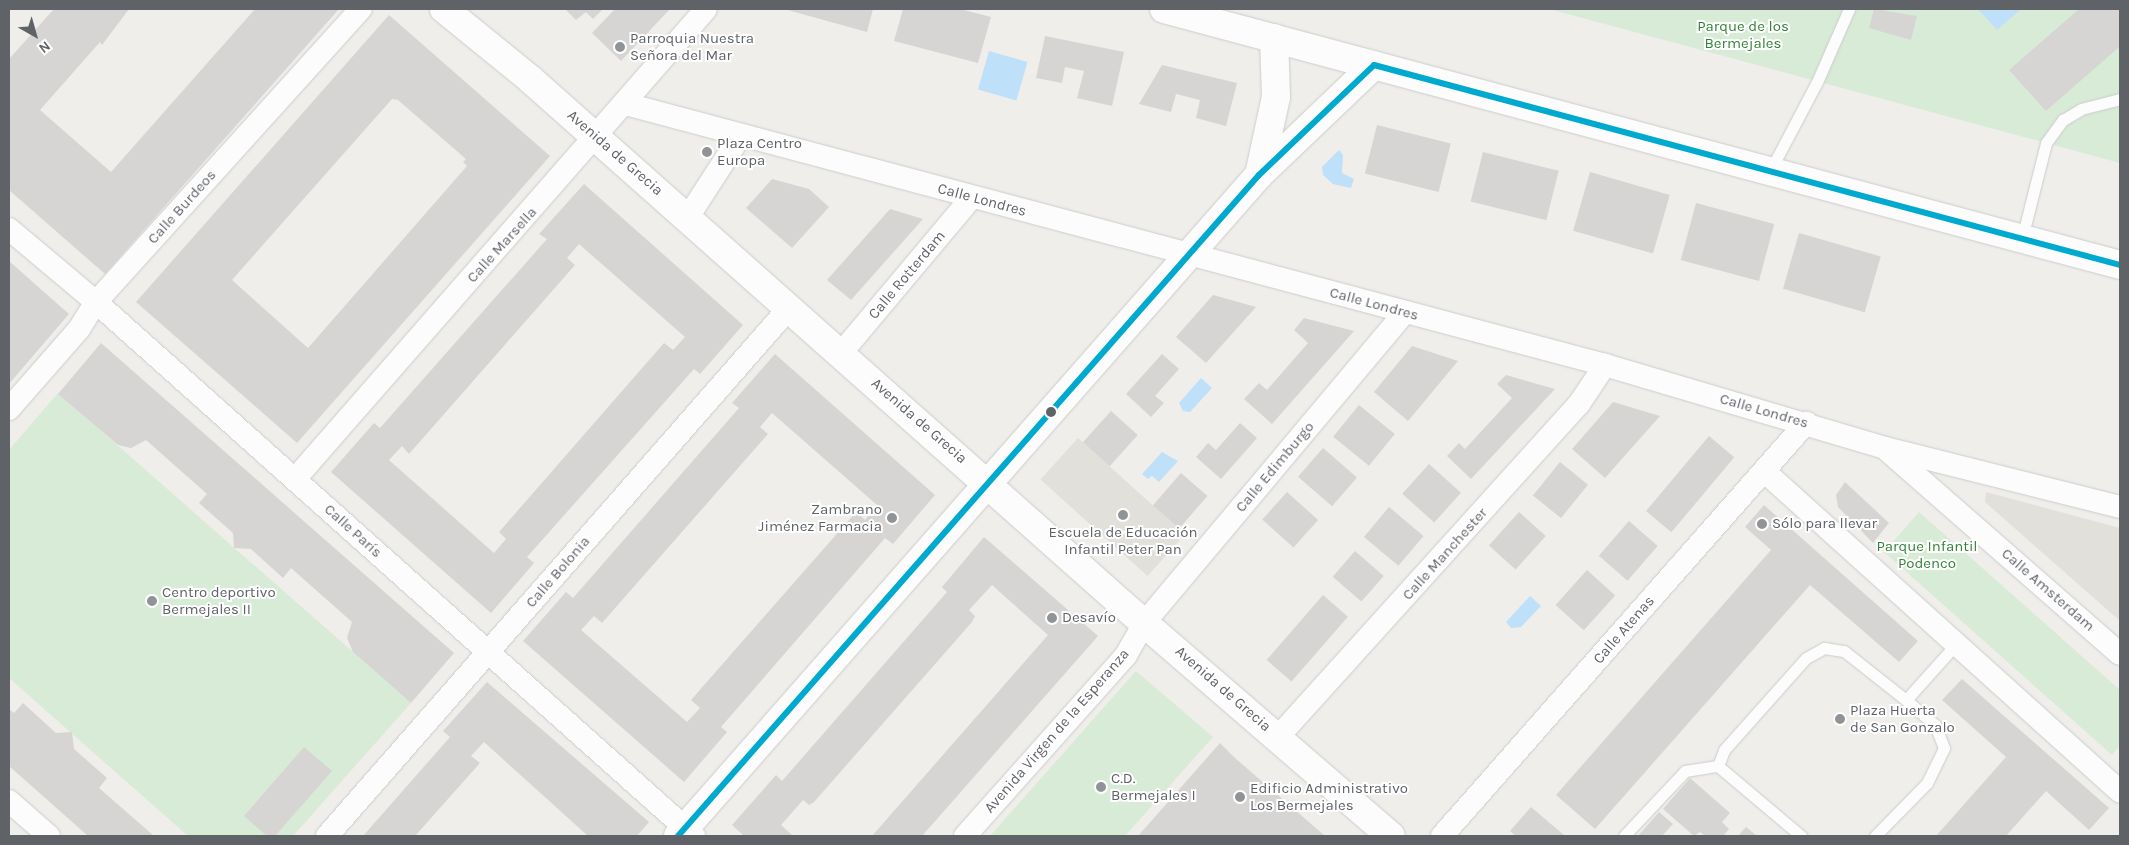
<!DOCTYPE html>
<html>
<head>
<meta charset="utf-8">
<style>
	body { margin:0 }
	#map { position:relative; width:2129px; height:845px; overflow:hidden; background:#efeeea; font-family:Karla,sans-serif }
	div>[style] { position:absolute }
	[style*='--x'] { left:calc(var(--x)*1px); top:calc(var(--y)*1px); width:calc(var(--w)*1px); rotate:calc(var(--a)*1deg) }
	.education>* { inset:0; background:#e2e0da; transform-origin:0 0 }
	.green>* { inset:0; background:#d8ebd6 }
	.water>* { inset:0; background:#bfe0f9; transform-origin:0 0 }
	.building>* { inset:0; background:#d6d5d3; transform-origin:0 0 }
	.roads { filter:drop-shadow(0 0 1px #cbcccc) drop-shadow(0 0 1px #cbcccc) }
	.service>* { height:11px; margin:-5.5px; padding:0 5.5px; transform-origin:5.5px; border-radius:5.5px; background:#fdfcfc }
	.minor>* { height:22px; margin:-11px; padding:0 11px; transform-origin:11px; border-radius:11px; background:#fdfcfc }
	.tertiary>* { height:28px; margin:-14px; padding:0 14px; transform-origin:14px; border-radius:14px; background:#fdfcfc }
	.secondary>* { height:28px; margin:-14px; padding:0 14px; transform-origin:14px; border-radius:14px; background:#fdfcfc }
	.bus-1>* { height:6px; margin:-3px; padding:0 3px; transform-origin:3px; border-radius:3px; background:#00a9ce }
	.dots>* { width:14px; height:14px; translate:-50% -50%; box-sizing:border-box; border:2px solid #fff; border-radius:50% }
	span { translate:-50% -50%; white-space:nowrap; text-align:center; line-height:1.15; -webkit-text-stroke:4px #fff; paint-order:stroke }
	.park-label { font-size:15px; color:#348238 }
	.poi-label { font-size:15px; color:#5f6368 }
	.left { translate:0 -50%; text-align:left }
	.right { translate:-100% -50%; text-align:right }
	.street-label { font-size:15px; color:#5f6368 }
	.frame { position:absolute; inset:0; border:10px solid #5f6368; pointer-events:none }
	.north { position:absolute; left:10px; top:10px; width:50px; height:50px; -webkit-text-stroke:4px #fff; paint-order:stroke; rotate:142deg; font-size:14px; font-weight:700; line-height:20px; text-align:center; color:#5f6368 }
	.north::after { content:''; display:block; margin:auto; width:18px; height:22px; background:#5f6368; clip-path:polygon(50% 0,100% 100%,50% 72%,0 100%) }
</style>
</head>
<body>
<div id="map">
	<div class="education">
		<i style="left:1078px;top:438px;width:144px;height:56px;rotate:42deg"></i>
		<i style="clip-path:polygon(1986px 492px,2120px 528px,2120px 621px,1985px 502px)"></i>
	</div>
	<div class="green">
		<i style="clip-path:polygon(1549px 9px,2120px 9px,2120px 163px,1757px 65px)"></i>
		<i style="clip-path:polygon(58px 393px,411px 703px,293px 836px,188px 836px,9px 678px,9px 450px)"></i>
		<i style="clip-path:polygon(1919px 512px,2120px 690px,2120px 745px,2112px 755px,1884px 552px)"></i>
		<i style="clip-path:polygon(1136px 671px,1213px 737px,1125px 836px,990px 836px)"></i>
	</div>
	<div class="water">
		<i style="clip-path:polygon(1978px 9px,2021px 9px,1997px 30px)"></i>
		<i style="left:989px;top:51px;width:40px;height:40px;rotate:16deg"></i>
		<i style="clip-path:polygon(1339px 150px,1343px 155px,1342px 173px,1354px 179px,1351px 188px,1333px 184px,1323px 175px,1322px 167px)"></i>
		<i style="clip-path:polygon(1201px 378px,1212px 388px,1190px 412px,1183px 411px,1179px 403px)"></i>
		<i style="clip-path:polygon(1162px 452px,1178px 461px,1159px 482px,1152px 476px,1148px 479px,1142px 474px)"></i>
		<i style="clip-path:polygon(1530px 596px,1541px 606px,1521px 627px,1511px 628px,1506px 622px)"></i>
	</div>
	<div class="building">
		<i style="clip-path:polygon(54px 9px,129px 9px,102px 45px,100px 42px,40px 110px,111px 172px,255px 9px,339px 9px,105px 274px,9px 190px,9px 59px)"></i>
		<i style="clip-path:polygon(565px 9px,603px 9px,593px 19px,586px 12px,576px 20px)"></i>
		<i style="clip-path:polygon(615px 9px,670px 9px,621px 61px,592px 33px)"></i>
		<i style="clip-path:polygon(784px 9px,873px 9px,867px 32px)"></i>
		<i style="clip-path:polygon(903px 9px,960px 9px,991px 17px,978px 63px,894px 41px)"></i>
		<i style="clip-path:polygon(1874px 9px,1917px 16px,1911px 40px,1869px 28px)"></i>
		<i style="clip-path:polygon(2079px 9px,2120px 9px,2120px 50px,2118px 48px,2046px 111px,2009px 70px)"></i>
		<i style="clip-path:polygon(evenodd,389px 15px,550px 156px,297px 443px,136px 302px,389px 15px,392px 99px,398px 100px,466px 159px,463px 162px,467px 166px,308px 348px,232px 280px,392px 99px)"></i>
		<i style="clip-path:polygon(1045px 36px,1124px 52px,1112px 106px,1077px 98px,1084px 71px,1065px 67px,1062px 83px,1036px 78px)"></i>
		<i style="clip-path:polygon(1162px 65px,1237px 83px,1226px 126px,1196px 118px,1200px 100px,1176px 94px,1171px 112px,1139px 104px)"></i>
		<i style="left:1377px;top:125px;width:76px;height:50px;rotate:14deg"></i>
		<i style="left:1483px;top:152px;width:78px;height:51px;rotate:14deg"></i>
		<i style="left:1590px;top:172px;width:83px;height:61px;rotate:16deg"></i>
		<i style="clip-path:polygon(772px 179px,809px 189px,829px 207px,792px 248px,746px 208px)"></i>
		<i style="clip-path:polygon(evenodd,584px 184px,743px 325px,700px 374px,694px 369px,527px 557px,534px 563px,491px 613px,331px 472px,374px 423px,380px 428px,547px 239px,539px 234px,584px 184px,579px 244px,685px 337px,673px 350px,664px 343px,499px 532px,506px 539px,494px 553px,389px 460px,402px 446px,409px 454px,575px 265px,567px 258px,579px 244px)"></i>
		<i style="left:1696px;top:203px;width:81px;height:59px;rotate:15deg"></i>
		<i style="clip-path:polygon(890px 209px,923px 219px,851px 300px,827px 280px)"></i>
		<i style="left:1799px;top:233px;width:85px;height:58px;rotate:16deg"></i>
		<i style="clip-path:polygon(9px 261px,69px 314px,9px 384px)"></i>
		<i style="clip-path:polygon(1213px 295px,1256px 307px,1206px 363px,1176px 337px)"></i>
		<i style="clip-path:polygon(1304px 318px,1354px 331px,1272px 424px,1244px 399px,1259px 383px,1267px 390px,1308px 343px,1294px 330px)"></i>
		<i style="clip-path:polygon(101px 343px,454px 653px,411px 703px,353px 652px,347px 638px,352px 622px,291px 568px,283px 578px,251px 549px,234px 548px,233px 533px,199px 503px,207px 494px,146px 440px,131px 448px,118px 445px,58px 394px)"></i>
		<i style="clip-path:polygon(1412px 346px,1458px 361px,1408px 421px,1374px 392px)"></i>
		<i style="clip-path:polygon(evenodd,775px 354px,935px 495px,893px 544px,885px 538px,879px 545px,721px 727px,727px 732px,684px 782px,523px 641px,566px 592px,573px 598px,739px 408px,732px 403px,775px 354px,772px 413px,877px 505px,865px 520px,856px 512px,691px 700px,700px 708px,687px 722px,581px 630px,594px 616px,602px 623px,768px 434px,760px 427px,772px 413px)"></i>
		<i style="clip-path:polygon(1162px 354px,1179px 369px,1155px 396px,1164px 403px,1151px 417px,1126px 394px)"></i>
		<i style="clip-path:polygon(1506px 375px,1555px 389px,1471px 479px,1447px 456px,1459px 443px,1465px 449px,1512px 398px,1497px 384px)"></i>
		<i style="clip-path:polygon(1613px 402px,1660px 416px,1605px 478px,1572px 449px)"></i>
		<i style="left:1359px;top:405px;width:46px;height:41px;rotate:39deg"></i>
		<i style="left:1111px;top:411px;width:36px;height:42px;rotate:42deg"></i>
		<i style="clip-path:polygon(1240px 423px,1257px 438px,1221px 479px,1196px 457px,1208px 443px,1216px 450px)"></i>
		<i style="left:1709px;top:436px;width:33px;height:98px;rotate:40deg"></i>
		<i style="left:1323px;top:448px;width:45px;height:38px;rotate:41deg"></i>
		<i style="left:1560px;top:462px;width:36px;height:43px;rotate:39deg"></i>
		<i style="left:1429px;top:464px;width:43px;height:40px;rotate:42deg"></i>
		<i style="left:1181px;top:473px;width:35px;height:43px;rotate:41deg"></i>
		<i style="clip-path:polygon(1845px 482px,1889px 523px,1873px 543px,1838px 507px,1836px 495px)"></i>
		<i style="left:1287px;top:492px;width:42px;height:37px;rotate:42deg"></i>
		<i style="clip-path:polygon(1764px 505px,1918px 641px,1899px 662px,1810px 585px,1595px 829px,1556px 795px,1771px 550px,1745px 527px)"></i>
		<i style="left:1389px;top:507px;width:45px;height:39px;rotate:40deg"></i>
		<i style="left:1519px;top:512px;width:36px;height:45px;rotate:42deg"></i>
		<i style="left:1629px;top:521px;width:38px;height:46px;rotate:41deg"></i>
		<i style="clip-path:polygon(984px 537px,1098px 636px,922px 836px,872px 836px,1048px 635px,992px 585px,969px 610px,975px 616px,972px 622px,814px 802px,809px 805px,803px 800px,781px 825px,793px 836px,744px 836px,732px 825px,776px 775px,782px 781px,947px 592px,942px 587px)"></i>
		<i style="left:1355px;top:551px;width:38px;height:34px;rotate:41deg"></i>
		<i style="left:1587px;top:570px;width:38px;height:47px;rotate:42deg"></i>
		<i style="left:1323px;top:595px;width:33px;height:86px;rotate:41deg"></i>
		<i style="clip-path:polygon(1962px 679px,2109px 808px,2089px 830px,2046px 791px,2006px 836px,1936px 836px,2006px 757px,1942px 700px)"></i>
		<i style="clip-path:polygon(487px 682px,649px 822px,637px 836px,588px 836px,484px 742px,471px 756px,480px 763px,415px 836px,363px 836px,450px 737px,443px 731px)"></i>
		<i style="clip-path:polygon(23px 703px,56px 733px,72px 732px,74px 749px,107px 778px,99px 788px,154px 836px,88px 836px,9px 766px,9px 709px,14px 713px)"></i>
		<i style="clip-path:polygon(1220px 743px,1235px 758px,1325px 836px,1138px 836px)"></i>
		<i style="clip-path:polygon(304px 747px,332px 771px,275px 836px,267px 836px,244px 816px)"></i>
		<i style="clip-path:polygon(1690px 778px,1730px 813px,1722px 822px,1729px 829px,1723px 836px,1705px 836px,1700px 832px,1694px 836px,1663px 809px)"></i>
		<i style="clip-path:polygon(1531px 807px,1565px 836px,1516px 836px,1510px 831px)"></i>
		<i style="clip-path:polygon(1659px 812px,1673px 824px,1662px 836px,1638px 836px)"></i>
		<i style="clip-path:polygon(1746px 827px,1757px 836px,1738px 836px)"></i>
	</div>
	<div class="roads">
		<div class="service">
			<i style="--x:1770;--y:171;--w:101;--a:-62.2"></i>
			<i style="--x:1817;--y:82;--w:80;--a:-66.3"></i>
			<i style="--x:2022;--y:238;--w:98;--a:-75.8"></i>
			<i style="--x:2046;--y:143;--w:29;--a:-54"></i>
			<i style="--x:2063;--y:120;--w:21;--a:-31"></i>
			<i style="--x:2081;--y:109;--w:40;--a:-14.4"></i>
			<i style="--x:1718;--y:766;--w:17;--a:-69"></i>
			<i style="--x:1724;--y:750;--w:123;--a:-48.3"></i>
			<i style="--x:1806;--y:658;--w:21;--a:-29"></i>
			<i style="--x:1824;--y:648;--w:20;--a:9"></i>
			<i style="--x:1844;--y:651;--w:79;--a:38.3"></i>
			<i style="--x:1718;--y:766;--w:109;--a:40.1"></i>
			<i style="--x:1624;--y:836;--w:89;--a:-46.8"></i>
			<i style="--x:1685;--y:771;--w:33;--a:-9"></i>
			<i style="--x:1875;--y:836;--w:74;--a:-45.5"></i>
			<i style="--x:1927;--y:783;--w:39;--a:-64"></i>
			<i style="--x:1944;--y:748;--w:25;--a:-111"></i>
			<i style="--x:1935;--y:725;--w:38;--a:-139"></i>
			<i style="--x:1906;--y:700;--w:75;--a:-48.2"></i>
		</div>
		<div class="minor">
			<i style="--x:626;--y:104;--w:1013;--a:14.93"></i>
			<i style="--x:1605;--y:365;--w:292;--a:16.5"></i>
			<i style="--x:1885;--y:448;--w:242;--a:14.1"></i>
			<i style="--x:688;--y:217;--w:98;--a:-57.1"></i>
			<i style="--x:9;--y:229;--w:114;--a:40"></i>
			<i style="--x:96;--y:302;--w:802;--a:41.76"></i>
			<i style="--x:842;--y:352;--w:202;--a:-50"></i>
			<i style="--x:9;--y:409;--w:106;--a:-48.8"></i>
			<i style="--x:79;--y:329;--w:32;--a:-58"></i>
			<i style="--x:96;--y:302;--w:395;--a:-47.9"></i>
			<i style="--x:1888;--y:451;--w:308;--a:41.2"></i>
			<i style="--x:1764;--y:471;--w:479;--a:42"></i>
			<i style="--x:295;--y:479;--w:624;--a:-48.83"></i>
			<i style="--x:1278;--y:737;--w:449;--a:-47.9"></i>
			<i style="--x:1579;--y:404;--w:47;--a:-56.3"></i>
			<i style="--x:9;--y:801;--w:53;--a:41.2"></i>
			<i style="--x:327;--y:836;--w:703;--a:-48.81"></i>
			<i style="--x:965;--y:836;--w:242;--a:-48.3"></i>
			<i style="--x:1126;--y:655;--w:38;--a:-60"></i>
			<i style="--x:1145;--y:622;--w:405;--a:-50"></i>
			<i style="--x:1442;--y:836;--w:551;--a:-48.61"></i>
		</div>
		<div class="tertiary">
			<i style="--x:1259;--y:175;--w:80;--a:-77.7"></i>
			<i style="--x:1276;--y:97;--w:59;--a:-91.9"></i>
			<i style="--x:678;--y:836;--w:880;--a:-48.69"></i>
			<i style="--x:1259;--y:175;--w:159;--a:-43.7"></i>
		</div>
		<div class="secondary">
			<i style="--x:444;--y:9;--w:111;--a:39.1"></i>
			<i style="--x:530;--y:79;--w:791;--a:41.57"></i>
			<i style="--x:1122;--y:604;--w:355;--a:40.8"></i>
			<i style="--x:1164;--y:9;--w:990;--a:14.99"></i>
		</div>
	</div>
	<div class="bus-1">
		<i style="--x:678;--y:836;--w:880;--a:-48.69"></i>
		<i style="--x:1259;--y:175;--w:159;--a:-43.7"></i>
		<i style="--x:1374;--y:65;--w:772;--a:15.01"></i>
	</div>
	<div class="dots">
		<i style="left:620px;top:47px;background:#919496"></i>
		<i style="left:707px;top:152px;background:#919496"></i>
		<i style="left:1051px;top:412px;background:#5f6368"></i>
		<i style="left:1123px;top:515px;background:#919496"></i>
		<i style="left:892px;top:518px;background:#919496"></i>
		<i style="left:1762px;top:524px;background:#919496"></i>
		<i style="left:152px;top:601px;background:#919496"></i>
		<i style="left:1052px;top:618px;background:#919496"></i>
		<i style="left:1840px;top:719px;background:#919496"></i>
		<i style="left:1101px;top:787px;background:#919496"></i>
		<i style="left:1240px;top:797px;background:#919496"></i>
	</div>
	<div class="park-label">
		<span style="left:1743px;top:35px">Parque de los<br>Bermejales</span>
		<span style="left:1927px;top:555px">Parque Infantil<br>Podenco</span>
	</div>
	<div class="poi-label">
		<span class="left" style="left:630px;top:47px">Parroquia Nuestra<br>Señora del Mar</span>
		<span class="left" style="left:717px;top:152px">Plaza Centro<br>Europa</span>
		<span class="right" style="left:882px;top:518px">Zambrano<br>Jiménez Farmacia</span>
		<span class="left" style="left:1772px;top:524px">Sólo para llevar</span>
		<span style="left:1123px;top:541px">Escuela de Educación<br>Infantil Peter Pan</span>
		<span class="left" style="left:162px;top:601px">Centro deportivo<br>Bermejales II</span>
		<span class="left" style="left:1062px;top:618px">Desavío</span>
		<span class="left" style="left:1850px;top:719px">Plaza Huerta<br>de San Gonzalo</span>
		<span class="left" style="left:1111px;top:787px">C.D.<br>Bermejales I</span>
		<span class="left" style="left:1250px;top:797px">Edificio Administrativo<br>Los Bermejales</span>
	</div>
	<div class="street-label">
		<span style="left:615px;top:153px;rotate:41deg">Avenida de Grecia</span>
		<span style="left:982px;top:200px;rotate:15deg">Calle Londres</span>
		<span style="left:182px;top:207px;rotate:-48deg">Calle Burdeos</span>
		<span style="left:502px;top:245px;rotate:-48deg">Calle Marsella</span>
		<span style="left:907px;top:275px;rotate:-50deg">Calle Rotterdam</span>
		<span style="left:1374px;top:304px;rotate:15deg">Calle Londres</span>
		<span style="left:1764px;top:411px;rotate:16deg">Calle Londres</span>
		<span style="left:919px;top:421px;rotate:41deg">Avenida de Grecia</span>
		<span style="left:1275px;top:467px;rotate:-50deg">Calle Edimburgo</span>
		<span style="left:353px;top:531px;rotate:42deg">Calle París</span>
		<span style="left:1445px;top:554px;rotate:-48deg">Calle Manchester</span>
		<span style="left:558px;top:572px;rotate:-49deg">Calle Bolonia</span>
		<span style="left:2048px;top:590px;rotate:41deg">Calle Amsterdam</span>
		<span style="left:1624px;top:630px;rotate:-49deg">Calle Atenas</span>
		<span style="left:1223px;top:689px;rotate:41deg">Avenida de Grecia</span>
		<span style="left:1057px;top:731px;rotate:-49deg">Avenida Virgen de la Esperanza</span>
	</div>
	<div class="frame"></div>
	<div class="north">N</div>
</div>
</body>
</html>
